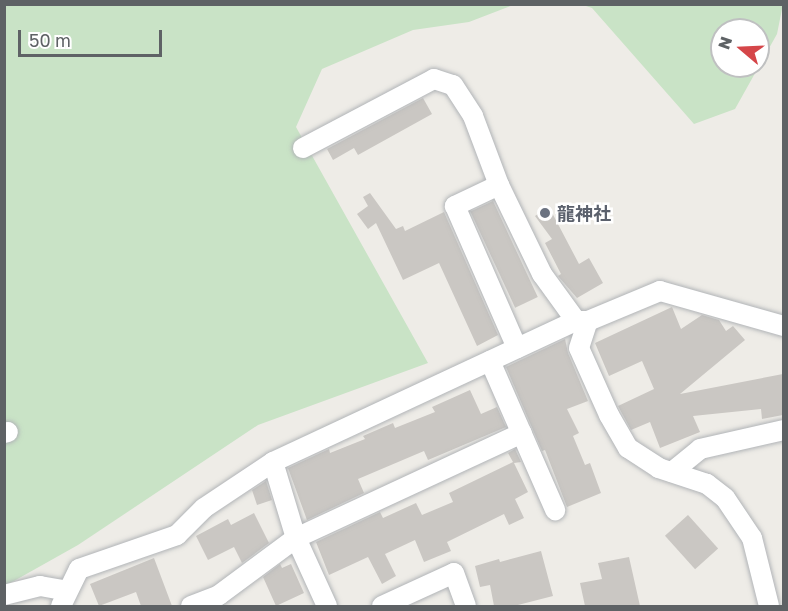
<!DOCTYPE html>
<html>
<head>
<meta charset="utf-8">
<style>
	body { margin:0 }
	#map { position:relative; width:788px; height:611px; overflow:hidden; background:#eeece7; font-family:"Golos Text","Noto Sans JP",sans-serif }
	div>[style] { position:absolute }
	[style*='--x'] { left:calc(var(--x)*1px); top:calc(var(--y)*1px); width:calc(var(--w)*1px); rotate:calc(var(--a)*1deg) }
	.green>* { inset:0; background:#c9e3c6 }
	.building>* { inset:0; background:#cac7c3; transform-origin:0 0 }
	.roads { filter:drop-shadow(0 0 2px #b1b4b7) drop-shadow(0 0 2px #b1b4b7) }
	.street>* { height:20px; margin:-10px; padding:0 10px; transform-origin:10px; border-radius:10px; background:#fff }
	.dots>* { width:16px; height:16px; translate:-50% -50%; box-sizing:border-box; border:3px solid #fff; border-radius:50% }
	span { translate:-50% -50%; white-space:nowrap; text-align:center; line-height:1.15; -webkit-text-stroke:5px #fff; paint-order:stroke }
	.worship-label { font-size:18px; color:#5b616d; font-weight:700 }
	.left { translate:0 -50%; text-align:left }
	.frame { position:absolute; inset:0; border:6px solid #5e6265; pointer-events:none }
	.north { position:absolute; left:710px; top:18px; width:60px; height:60px; box-sizing:border-box; background:#fff; border:2px solid #bfc0c1; border-radius:50%; rotate:289deg; font-size:16px; font-weight:700; line-height:24px; text-align:center; color:#5e6265 }
	.north::after { content:''; display:block; margin:auto; width:21px; height:27px; background:#d54649; clip-path:polygon(50% 0,100% 100%,50% 72%,0 100%) }
	.scale { position:absolute; left:18px; top:30px; width:144px; height:27px; box-sizing:border-box; border:3px solid #5e6265; border-top:0; padding-left:8px; font-size:18px; line-height:21px; white-space:nowrap; color:#5e6265; -webkit-text-stroke:4px #fff; paint-order:stroke }
</style>
</head>
<body>
<div id="map">
	<div class="green">
		<i style="clip-path:polygon(evenodd,783px 4px,777px 34px,735px 109px,694px 124px,592px 8px,583px 5px,783px 4px,722px 30px,758px 30px,758px 66px,722px 66px,722px 30px)"></i>
		<i style="clip-path:polygon(5px 5px,513px 5px,469px 22px,413px 30px,322px 69px,296px 127px,428px 363px,258px 425px,78px 545px,5px 586px)"></i>
	</div>
	<div class="building">
		<i style="clip-path:polygon(423px 98px,432px 114px,358px 155px,354px 148px,333px 160px,327px 149px)"></i>
		<i style="clip-path:polygon(370px 193px,396px 229px,403px 226px,405px 231px,444px 212px,498px 335px,477px 346px,439px 263px,403px 280px,376px 223px,368px 229px,357px 214px,368px 206px,363px 197px)"></i>
		<i style="left:493px;top:201px;width:106px;height:25px;rotate:65deg"></i>
		<i style="clip-path:polygon(549px 207px,579px 264px,589px 258px,603px 283px,577px 298px,558px 276px,561px 274px,545px 243px,552px 239px,535px 216px)"></i>
		<i style="clip-path:polygon(672px 307px,681px 329px,702px 315px,719px 320px,726px 331px,733px 326px,745px 340px,680px 394px,783px 374px,783px 415px,762px 419px,761px 409px,693px 416px,700px 432px,660px 448px,650px 422px,631px 430px,618px 406px,654px 389px,642px 361px,609px 376px,595px 343px)"></i>
		<i style="clip-path:polygon(565px 339px,568px 353px,588px 401px,567px 409px,579px 433px,573px 436px,585px 465px,590px 463px,601px 493px,567px 507px,545px 450px,542px 451px,506px 367px)"></i>
		<i style="clip-path:polygon(470px 390px,481px 414px,497px 407px,506px 427px,428px 460px,424px 451px,358px 479px,364px 493px,307px 520px,288px 468px,329px 449px,330px 453px,365px 439px,363px 436px,393px 423px,395px 428px,435px 412px,432px 407px)"></i>
		<i style="clip-path:polygon(515px 449px,521px 462px,514px 463px,528px 492px,515px 499px,524px 518px,509px 525px,504px 514px,447px 542px,451px 551px,424px 562px,415px 540px,385px 554px,396px 576px,382px 584px,368px 557px,329px 575px,316px 542px,380px 512px,383px 518px,416px 503px,422px 515px,453px 502px,449px 493px,513px 462px,508px 453px)"></i>
		<i style="clip-path:polygon(266px 481px,272px 500px,257px 505px,252px 490px)"></i>
		<i style="clip-path:polygon(254px 513px,269px 543px,242px 563px,234px 547px,208px 560px,196px 536px,228px 519px,231px 525px)"></i>
		<i style="left:688px;top:515px;width:45px;height:31px;rotate:48deg"></i>
		<i style="clip-path:polygon(541px 551px,553px 596px,514px 606px,494px 606px,490px 585px,480px 587px,475px 566px,499px 559px,500px 562px)"></i>
		<i style="clip-path:polygon(629px 557px,640px 606px,585px 606px,580px 583px,602px 579px,598px 563px)"></i>
		<i style="clip-path:polygon(154px 558px,172px 606px,141px 606px,136px 592px,99px 606px,90px 584px)"></i>
		<i style="clip-path:polygon(280px 564px,282px 568px,291px 564px,304px 593px,276px 606px,263px 577px)"></i>
	</div>
	<div class="roads">
		<div class="street">
			<i style="--x:303;--y:148;--w:148;--a:-27.8"></i>
			<i style="--x:434;--y:79;--w:20;--a:18"></i>
			<i style="--x:453;--y:85;--w:37;--a:57"></i>
			<i style="--x:473;--y:116;--w:74;--a:69.4"></i>
			<i style="--x:499;--y:185;--w:99;--a:64.2"></i>
			<i style="--x:542;--y:274;--w:58;--a:54.1"></i>
			<i style="--x:499;--y:185;--w:49;--a:154.5"></i>
			<i style="--x:455;--y:206;--w:155;--a:66.4"></i>
			<i style="--x:490;--y:361;--w:163;--a:66.4"></i>
			<i style="--x:4;--y:433;--w:4;--a:-14"></i>
			<i style="--x:273;--y:462;--w:79;--a:73.2"></i>
			<i style="--x:296;--y:538;--w:75;--a:65.5"></i>
			<i style="--x:672;--y:472;--w:36;--a:-39"></i>
			<i style="--x:700;--y:449;--w:86;--a:-12.7"></i>
			<i style="--x:4;--y:595;--w:37;--a:-14"></i>
			<i style="--x:40;--y:586;--w:28;--a:10"></i>
			<i style="--x:61;--y:606;--w:41;--a:-64.1"></i>
			<i style="--x:79;--y:569;--w:104;--a:-19.1"></i>
			<i style="--x:177;--y:535;--w:38;--a:-45"></i>
			<i style="--x:204;--y:508;--w:83;--a:-33.7"></i>
			<i style="--x:273;--y:462;--w:334;--a:-25"></i>
			<i style="--x:576;--y:321;--w:12;--a:0"></i>
			<i style="--x:191;--y:606;--w:30;--a:-21"></i>
			<i style="--x:219;--y:595;--w:96;--a:-36.5"></i>
			<i style="--x:296;--y:538;--w:249;--a:-24.9"></i>
			<i style="--x:382;--y:606;--w:79;--a:-24.6"></i>
			<i style="--x:454;--y:573;--w:35;--a:70"></i>
			<i style="--x:769;--y:606;--w:70;--a:-104"></i>
			<i style="--x:752;--y:538;--w:48;--a:-124"></i>
			<i style="--x:725;--y:498;--w:23;--a:-142"></i>
			<i style="--x:707;--y:484;--w:51;--a:-161.6"></i>
			<i style="--x:659;--y:468;--w:37;--a:-147"></i>
			<i style="--x:628;--y:448;--w:38;--a:-120"></i>
			<i style="--x:609;--y:415;--w:73;--a:-114.1"></i>
			<i style="--x:579;--y:348;--w:28;--a:-72"></i>
			<i style="--x:588;--y:321;--w:78;--a:-22.6"></i>
			<i style="--x:660;--y:291;--w:129;--a:15.8"></i>
		</div>
	</div>
	<div class="dots">
		<i style="left:545px;top:213px;background:#6b7280"></i>
	</div>
	<div class="worship-label">
		<span class="left" style="left:557px;top:213px">龍神社</span>
	</div>
	<div class="frame"></div>
	<div class="north">N</div>
	<div class="scale">50 m</div>
</div>
</body>
</html>
